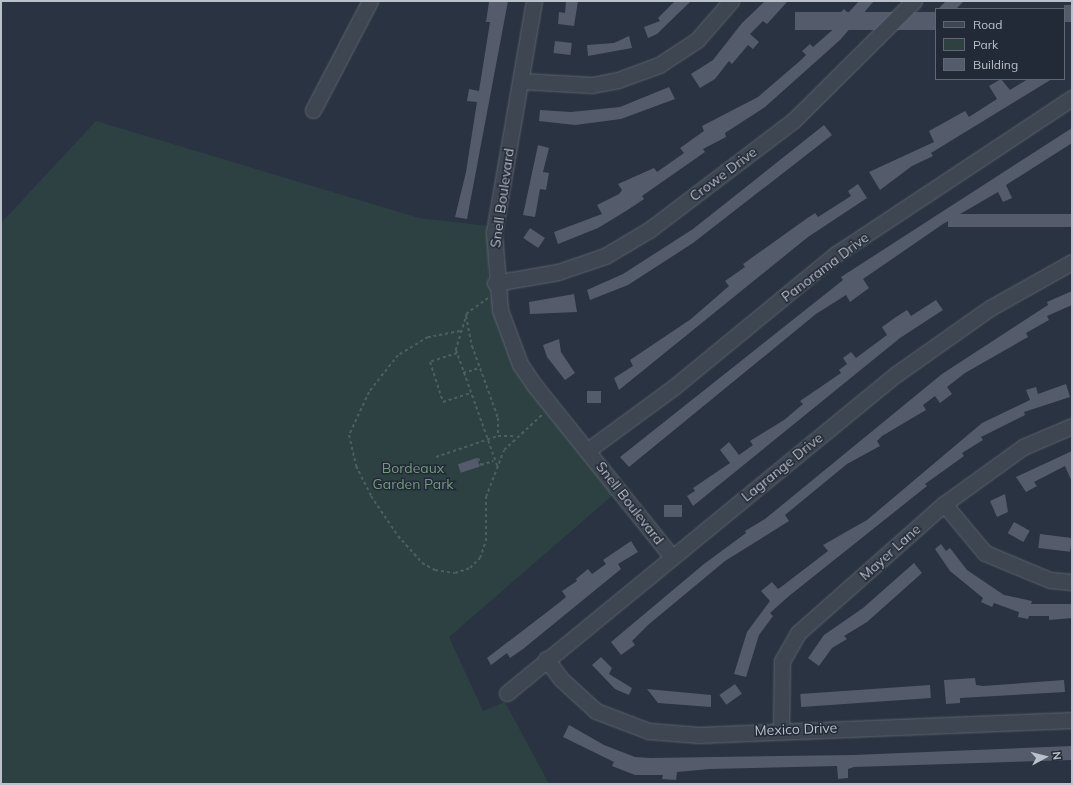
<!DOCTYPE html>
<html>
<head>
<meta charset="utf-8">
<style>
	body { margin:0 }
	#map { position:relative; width:1073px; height:785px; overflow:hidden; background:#2a3341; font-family:Mulish,sans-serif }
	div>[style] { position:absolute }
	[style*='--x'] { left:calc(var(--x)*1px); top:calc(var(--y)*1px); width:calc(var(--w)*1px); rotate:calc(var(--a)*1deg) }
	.green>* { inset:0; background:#2d4143 }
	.building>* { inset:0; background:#545c6c; transform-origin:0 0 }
	.path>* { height:2px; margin-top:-1px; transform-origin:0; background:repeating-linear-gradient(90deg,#4c5e61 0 3px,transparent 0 6px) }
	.roads { filter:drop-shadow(0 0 1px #5c636f) drop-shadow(0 0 1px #5c636f) }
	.minor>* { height:15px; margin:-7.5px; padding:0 7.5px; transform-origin:7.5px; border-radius:7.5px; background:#3e4651 }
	span { translate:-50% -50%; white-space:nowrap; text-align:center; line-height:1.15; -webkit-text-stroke:3px #232a37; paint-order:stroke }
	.street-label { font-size:14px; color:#bbc1cb }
	.park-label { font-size:14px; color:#75997f }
	.frame { position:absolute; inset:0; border:2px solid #bbc1cb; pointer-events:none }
	.legend { position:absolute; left:935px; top:8px; width:130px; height:72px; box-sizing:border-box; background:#232a37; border:1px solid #606672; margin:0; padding:5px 7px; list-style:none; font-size:12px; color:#bbc1cb }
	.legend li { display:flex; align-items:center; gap:8px; height:20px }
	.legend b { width:20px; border:1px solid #606672 }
	.north { position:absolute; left:1025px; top:737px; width:40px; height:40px; -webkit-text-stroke:3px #232a37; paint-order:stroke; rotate:83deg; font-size:11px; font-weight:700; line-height:16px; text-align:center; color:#bbc1cb }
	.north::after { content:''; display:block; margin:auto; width:14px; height:18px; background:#bbc1cb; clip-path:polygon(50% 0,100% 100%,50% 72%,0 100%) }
</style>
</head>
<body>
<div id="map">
	<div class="green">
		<i style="clip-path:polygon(96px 121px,419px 218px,489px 226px,488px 281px,507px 349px,614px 494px,449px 637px,483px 711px,505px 702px,549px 784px,1px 784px,1px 223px)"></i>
	</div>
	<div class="building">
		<i style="clip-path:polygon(508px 1px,467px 219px,455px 217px,466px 172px,477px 102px,467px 101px,469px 89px,479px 91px,490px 22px,486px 22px,489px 2px)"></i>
		<i style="clip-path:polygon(566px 1px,578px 1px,574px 26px,558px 24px,559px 12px,565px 13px)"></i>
		<i style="clip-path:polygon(675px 1px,691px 1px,657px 34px,648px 38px,644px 27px,660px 21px,658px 18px)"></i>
		<i style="clip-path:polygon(765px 1px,788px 1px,767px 24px,763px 21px,750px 34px,759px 42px,753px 49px,748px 45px,732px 64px,729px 61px,715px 79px,700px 88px,691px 74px,713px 60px,742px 23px)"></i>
		<i style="clip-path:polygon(859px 1px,874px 1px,840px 40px,765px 107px,725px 133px,726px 137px,703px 149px,705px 152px,642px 196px,644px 199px,626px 211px,598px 228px,558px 244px,554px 232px,602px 214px,597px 205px,619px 194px,622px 190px,618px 184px,654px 168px,657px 172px,684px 153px,680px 148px,704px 131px,702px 126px,758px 97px,801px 60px,806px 55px,802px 51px,810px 44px,813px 47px,837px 26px,832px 21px,844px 9px,848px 13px)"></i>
		<i style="clip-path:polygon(946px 1px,964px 1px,956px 9px,938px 9px)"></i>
		<i style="left:1072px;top:5px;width:17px;height:8px;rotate:90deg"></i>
		<i style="left:936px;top:12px;width:18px;height:141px;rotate:90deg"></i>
		<i style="clip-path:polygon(629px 36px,632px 48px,588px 56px,587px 45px,614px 43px)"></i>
		<i style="left:555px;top:41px;width:17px;height:12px;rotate:7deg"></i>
		<i style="clip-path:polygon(1001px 79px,1010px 90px,1028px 79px,1052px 79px,931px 153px,933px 156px,912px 166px,880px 190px,869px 172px,934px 142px,929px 131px,965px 111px,969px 117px,997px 99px,989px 86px)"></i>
		<i style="clip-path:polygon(669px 87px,675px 99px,621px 119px,575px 125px,539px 121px,540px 110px,571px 112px,620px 107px)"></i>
		<i style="clip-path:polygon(824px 125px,832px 135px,693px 243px,628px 285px,590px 300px,587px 290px,623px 274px,693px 229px)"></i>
		<i style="clip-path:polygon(1072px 128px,1072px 143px,1006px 185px,1012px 198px,1003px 202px,998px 192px,943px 224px,863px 279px,869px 288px,850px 302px,846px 295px,816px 314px,629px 467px,620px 457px,838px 284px,843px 280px,841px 277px)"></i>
		<i style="clip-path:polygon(538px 145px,549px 148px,543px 172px,549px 173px,546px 190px,540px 189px,535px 217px,523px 215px)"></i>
		<i style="clip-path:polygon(858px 184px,867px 198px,808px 237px,619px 390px,614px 378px,633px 366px,630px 360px,691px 319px,729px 286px,725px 281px,745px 267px,743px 264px,806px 219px,815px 213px,818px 217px,851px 196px,848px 191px)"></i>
		<i style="left:1072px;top:214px;width:13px;height:124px;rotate:90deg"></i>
		<i style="left:530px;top:228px;width:18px;height:12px;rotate:34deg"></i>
		<i style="clip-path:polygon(1072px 291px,1072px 305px,1047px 316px,1049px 320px,1026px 333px,1028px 337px,965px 373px,947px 387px,952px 394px,940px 403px,935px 396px,923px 405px,926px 410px,882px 436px,877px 441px,880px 446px,847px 464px,785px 515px,789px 521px,725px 561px,648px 625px,632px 641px,635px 645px,621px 655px,611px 642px,704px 564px,746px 533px,745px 531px,765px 519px,942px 374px,1048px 305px,1047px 302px)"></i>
		<i style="clip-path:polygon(574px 294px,577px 312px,530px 314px,529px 302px)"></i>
		<i style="clip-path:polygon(936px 300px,943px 310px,900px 338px,693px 506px,687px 496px,695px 491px,693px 488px,730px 463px,720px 450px,729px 442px,739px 455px,753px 445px,750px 441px,784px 420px,803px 404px,800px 401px,841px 373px,839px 370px,847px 364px,843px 358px,851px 352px,856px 358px,887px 335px,882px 327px,896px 317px,907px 310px,911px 316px)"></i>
		<i style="clip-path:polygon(559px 339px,561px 352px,575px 373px,565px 380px,547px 357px,543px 345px)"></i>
		<i style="clip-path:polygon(1066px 384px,1070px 397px,1024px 412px,1025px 415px,981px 437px,983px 440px,962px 453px,964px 456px,925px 484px,927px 486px,789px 596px,770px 613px,773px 616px,759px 635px,746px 677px,734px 674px,747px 632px,770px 601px,761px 591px,772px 582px,778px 589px,781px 587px,828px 551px,823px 545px,867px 520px,982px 423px,1030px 400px,1026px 390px,1036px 387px,1038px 394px)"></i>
		<i style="left:587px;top:391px;width:14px;height:12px"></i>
		<i style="clip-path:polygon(1072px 451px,1072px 482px,1065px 466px,1034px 482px,1037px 486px,1026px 492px,1016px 477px)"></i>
		<i style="left:477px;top:458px;width:9px;height:20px;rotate:72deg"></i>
		<i style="clip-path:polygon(1005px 494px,1008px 512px,997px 517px,990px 501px)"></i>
		<i style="left:664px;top:505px;width:18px;height:12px"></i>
		<i style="left:1014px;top:522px;width:18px;height:13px;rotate:29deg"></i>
		<i style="left:1040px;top:534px;width:32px;height:14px;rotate:7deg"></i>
		<i style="clip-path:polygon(631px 541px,638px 552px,618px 564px,621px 569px,523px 649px,510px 658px,507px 653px,491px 665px,487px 658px,560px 602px,566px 597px,562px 591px,577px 581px,576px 579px,588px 569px,592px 574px,606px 564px,603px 560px)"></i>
		<i style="clip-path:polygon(941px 544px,946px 551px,950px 548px,967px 570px,1004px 595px,1032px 601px,1031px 604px,1072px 604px,1072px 618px,1049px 620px,1049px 616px,1029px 616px,1028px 619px,1018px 617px,1019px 612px,994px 603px,992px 607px,981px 602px,983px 598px,950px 571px,935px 549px)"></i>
		<i style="clip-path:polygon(914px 563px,922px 573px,867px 622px,844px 636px,847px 639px,832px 648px,819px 666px,808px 658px,824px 635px,863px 608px)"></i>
		<i style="clip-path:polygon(601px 657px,612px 668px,609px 674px,632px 688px,629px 695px,615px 689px,592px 665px)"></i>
		<i style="clip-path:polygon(975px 678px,976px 685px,983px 686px,1064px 680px,1065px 692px,960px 698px,960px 703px,946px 704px,944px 680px)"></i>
		<i style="left:735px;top:684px;width:12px;height:19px;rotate:55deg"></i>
		<i style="left:930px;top:685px;width:13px;height:130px;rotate:86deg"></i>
		<i style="clip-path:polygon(647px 689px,711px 695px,711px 707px,658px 703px)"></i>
		<i style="clip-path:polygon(569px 725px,604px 745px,635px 757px,651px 758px,853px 755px,1072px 746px,1072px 760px,854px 767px,848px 769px,848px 778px,838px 779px,837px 766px,710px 769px,677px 772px,676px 780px,662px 779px,663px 775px,635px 775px,612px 766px,614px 762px,563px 737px)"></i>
	</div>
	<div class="path">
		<i style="--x:488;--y:298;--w:26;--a:144"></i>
		<i style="--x:467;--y:313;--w:39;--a:107"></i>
		<i style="--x:456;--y:350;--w:125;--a:70.4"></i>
		<i style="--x:466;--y:316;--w:31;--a:79"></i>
		<i style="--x:472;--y:346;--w:77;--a:70.1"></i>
		<i style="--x:498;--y:418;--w:18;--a:90"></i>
		<i style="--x:460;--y:331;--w:33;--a:169"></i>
		<i style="--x:428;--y:337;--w:35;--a:149"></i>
		<i style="--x:398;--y:355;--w:47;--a:128.1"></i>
		<i style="--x:369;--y:392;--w:47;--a:114.9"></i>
		<i style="--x:349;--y:435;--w:32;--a:77"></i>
		<i style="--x:356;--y:466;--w:34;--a:63"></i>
		<i style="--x:371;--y:496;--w:48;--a:56"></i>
		<i style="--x:398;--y:536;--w:36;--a:48"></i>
		<i style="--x:422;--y:563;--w:15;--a:28"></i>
		<i style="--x:435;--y:570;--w:20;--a:9"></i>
		<i style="--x:455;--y:573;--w:16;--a:-18"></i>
		<i style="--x:470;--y:568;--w:14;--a:-45"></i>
		<i style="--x:480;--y:558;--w:18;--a:-71"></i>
		<i style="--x:486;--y:541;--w:44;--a:-90"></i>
		<i style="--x:486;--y:497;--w:50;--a:-69"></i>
		<i style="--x:504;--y:450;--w:53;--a:-42.7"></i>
		<i style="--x:457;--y:353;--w:28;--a:162"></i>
		<i style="--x:430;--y:362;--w:42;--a:72"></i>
		<i style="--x:443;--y:402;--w:28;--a:-18"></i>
		<i style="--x:463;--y:373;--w:17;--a:-17"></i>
		<i style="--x:436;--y:457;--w:65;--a:-18.7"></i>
		<i style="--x:498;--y:436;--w:18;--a:0"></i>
		<i style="--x:478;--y:458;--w:8;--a:67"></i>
		<i style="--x:481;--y:465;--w:13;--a:-18"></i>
	</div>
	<div class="roads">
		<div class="minor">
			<i style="--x:534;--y:1;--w:235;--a:99.8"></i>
			<i style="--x:494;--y:233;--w:77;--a:85.5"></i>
			<i style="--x:500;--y:310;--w:58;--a:69.7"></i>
			<i style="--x:520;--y:364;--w:27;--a:56"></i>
			<i style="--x:535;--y:386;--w:218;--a:51.3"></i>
			<i style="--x:521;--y:81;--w:71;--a:3.2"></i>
			<i style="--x:592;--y:85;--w:26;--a:-11"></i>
			<i style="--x:618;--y:80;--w:44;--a:-20.1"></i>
			<i style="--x:659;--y:65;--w:45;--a:-33.3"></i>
			<i style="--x:697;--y:40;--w:52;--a:-48.9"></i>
			<i style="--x:313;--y:110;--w:123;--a:-62.4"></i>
			<i style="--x:495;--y:283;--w:64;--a:-9.9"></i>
			<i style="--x:558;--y:272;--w:50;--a:-18.8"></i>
			<i style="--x:605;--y:256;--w:51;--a:-30.6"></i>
			<i style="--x:649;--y:230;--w:182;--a:-37.2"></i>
			<i style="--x:794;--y:120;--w:169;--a:-44.8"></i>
			<i style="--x:588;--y:450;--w:107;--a:-36.2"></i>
			<i style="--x:674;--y:387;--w:210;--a:-39.4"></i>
			<i style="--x:836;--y:254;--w:283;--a:-33.5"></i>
			<i style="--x:944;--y:504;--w:64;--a:50.1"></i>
			<i style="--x:985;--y:553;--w:70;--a:22.6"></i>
			<i style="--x:1050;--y:580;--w:22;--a:5"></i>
			<i style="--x:546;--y:659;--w:25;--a:53"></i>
			<i style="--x:561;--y:679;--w:47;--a:42.4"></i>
			<i style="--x:596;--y:711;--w:57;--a:20.7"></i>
			<i style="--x:649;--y:731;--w:50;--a:4.6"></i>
			<i style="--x:699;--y:735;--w:373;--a:-2.3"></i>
			<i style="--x:507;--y:693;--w:502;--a:-39.34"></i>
			<i style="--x:895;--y:375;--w:116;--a:-35.2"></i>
			<i style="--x:990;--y:308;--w:94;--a:-29.3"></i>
			<i style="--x:781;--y:729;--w:68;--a:-89.2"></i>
			<i style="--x:782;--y:661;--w:32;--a:-60"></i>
			<i style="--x:798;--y:633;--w:195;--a:-41.5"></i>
			<i style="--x:944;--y:504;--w:97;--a:-35.8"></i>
			<i style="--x:1023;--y:447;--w:53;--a:-23.2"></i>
		</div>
	</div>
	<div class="street-label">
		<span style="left:723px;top:174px;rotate:-37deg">Crowe Drive</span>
		<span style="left:502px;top:198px;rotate:-82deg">Snell Boulevard</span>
		<span style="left:825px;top:267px;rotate:-37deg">Panorama Drive</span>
		<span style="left:782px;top:467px;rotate:-39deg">Lagrange Drive</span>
		<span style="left:630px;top:503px;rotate:52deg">Snell Boulevard</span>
		<span style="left:890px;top:552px;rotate:-42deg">Mayer Lane</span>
		<span style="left:796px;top:729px;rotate:-2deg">Mexico Drive</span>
	</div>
	<div class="park-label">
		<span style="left:413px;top:476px">Bordeaux<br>Garden Park</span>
	</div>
	<div class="frame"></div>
	<ul class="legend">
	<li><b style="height:5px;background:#3e4651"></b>Road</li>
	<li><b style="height:11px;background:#2d4143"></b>Park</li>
	<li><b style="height:11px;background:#545c6c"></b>Building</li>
	</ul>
	<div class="north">N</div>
</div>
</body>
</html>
